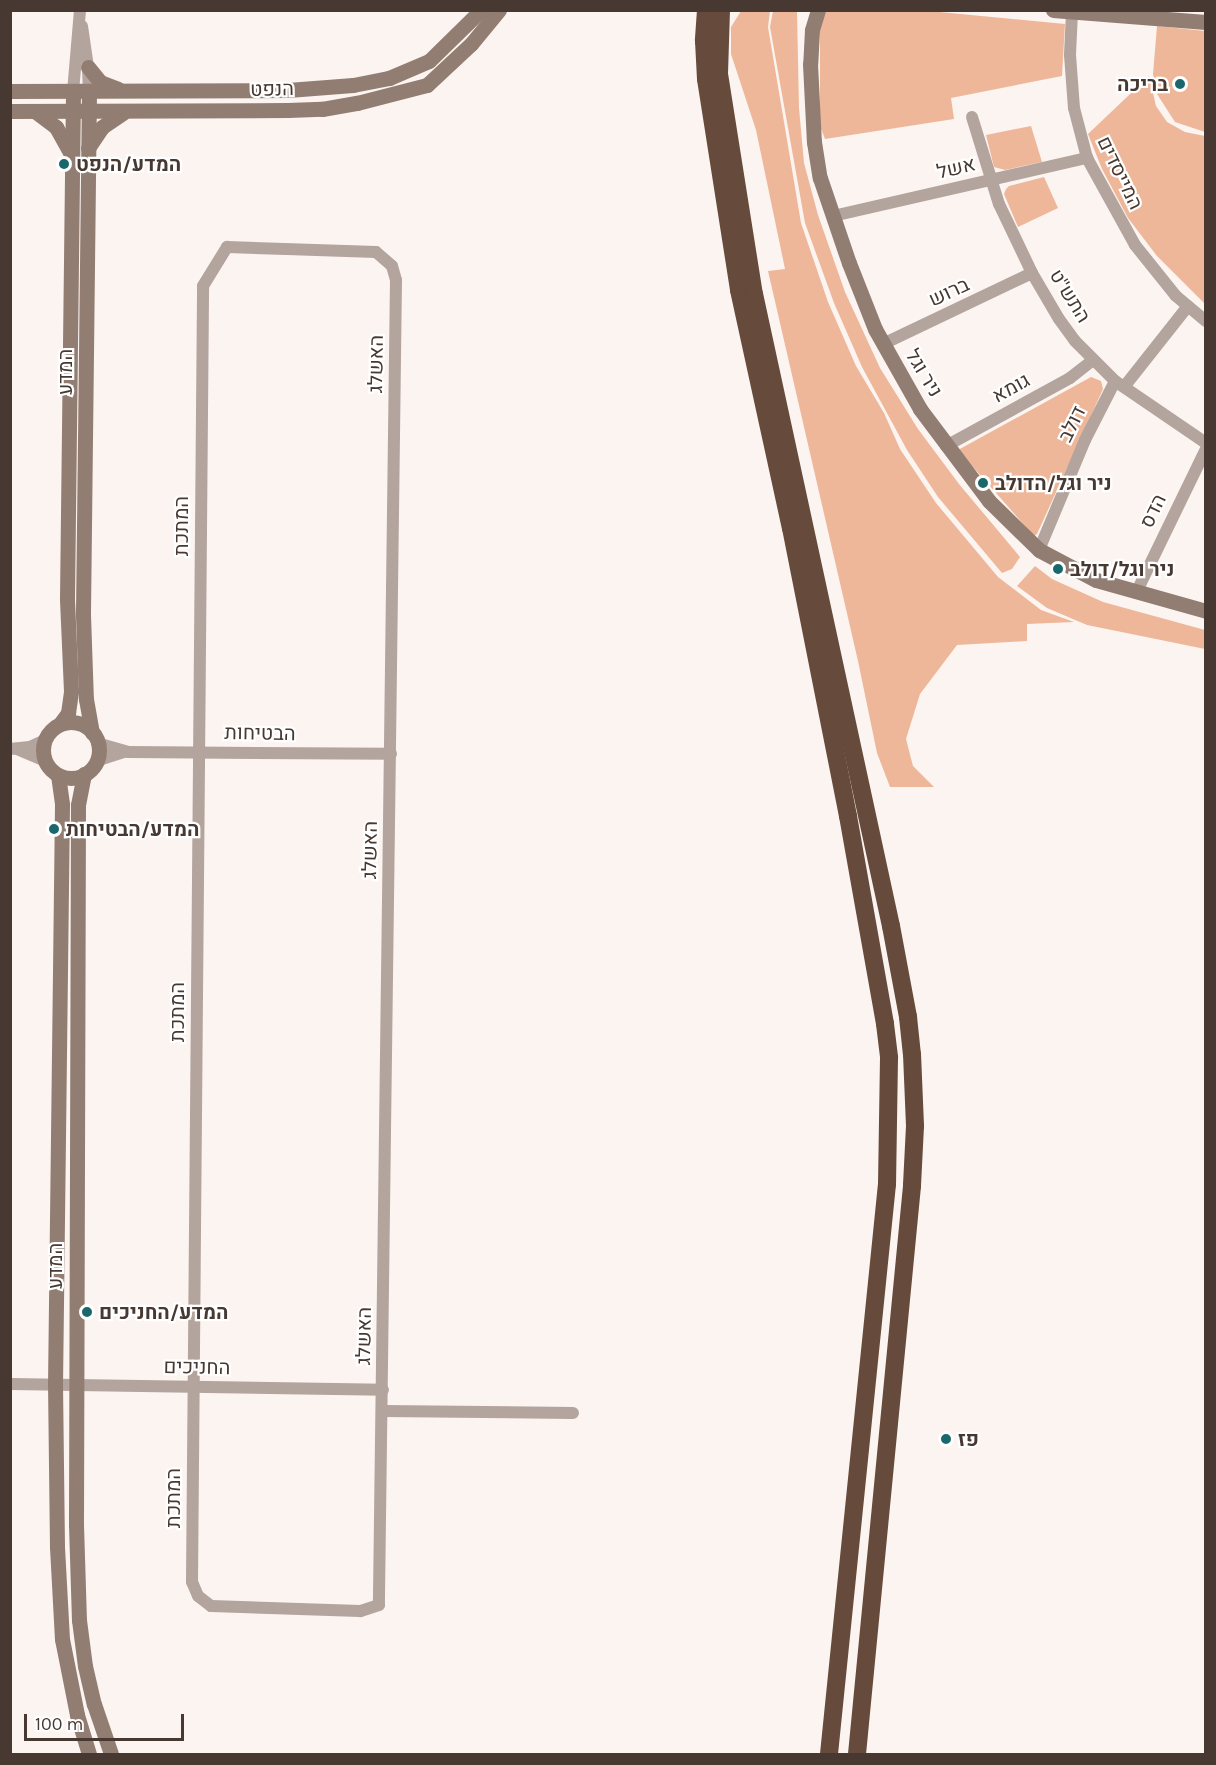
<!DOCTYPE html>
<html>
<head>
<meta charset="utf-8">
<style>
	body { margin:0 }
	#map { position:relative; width:1216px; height:1765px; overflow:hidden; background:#fbf4f0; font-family:Karla,Heebo,sans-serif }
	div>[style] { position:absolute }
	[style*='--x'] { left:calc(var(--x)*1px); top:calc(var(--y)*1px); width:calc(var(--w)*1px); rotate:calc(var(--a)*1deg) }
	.green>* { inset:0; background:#efb799 }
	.street>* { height:12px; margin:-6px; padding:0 6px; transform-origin:6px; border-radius:6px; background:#b3a49d }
	.secondary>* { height:15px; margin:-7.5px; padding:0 7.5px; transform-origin:7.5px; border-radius:7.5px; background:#927d72 }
	.secondary>.ring { margin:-7.5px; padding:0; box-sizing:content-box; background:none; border:15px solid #927d72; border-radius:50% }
	.highway>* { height:18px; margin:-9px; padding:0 9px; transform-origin:9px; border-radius:9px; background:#664a3b }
	.dots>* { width:16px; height:16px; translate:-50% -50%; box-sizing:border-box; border:3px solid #fff; border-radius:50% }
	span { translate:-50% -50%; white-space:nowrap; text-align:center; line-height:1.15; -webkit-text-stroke:4.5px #fff; paint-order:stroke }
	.poi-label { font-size:20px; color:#473932; font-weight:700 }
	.right { translate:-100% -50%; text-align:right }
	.left { translate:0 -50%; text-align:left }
	.street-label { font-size:20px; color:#473932 }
	.frame { position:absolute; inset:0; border:12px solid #473932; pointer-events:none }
	.scale { position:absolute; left:24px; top:1714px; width:160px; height:27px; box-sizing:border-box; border:3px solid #473932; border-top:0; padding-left:8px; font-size:18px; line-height:21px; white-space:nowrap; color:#473932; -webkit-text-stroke:4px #fff; paint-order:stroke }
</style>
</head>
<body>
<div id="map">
	<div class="green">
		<i style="clip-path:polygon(741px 11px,770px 11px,768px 27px,801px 223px,828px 302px,856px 366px,884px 413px,900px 449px,936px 503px,998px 577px,1041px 610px,1074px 622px,1027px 624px,1027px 641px,957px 645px,920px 694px,906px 739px,913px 766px,934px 787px,890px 787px,877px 753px,858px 661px,768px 271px,785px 269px,756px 130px,731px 54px,731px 27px)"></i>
		<i style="clip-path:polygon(773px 11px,797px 11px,799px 108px,804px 163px,818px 215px,845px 292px,880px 368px,918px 429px,959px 484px,1020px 557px,1012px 569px,1002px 573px,938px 497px,907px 450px,862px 367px,834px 303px,805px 223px,770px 27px)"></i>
		<i style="clip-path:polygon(820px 11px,929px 11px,1065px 24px,1062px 76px,951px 98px,954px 119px,825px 139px,820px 126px)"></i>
		<i style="clip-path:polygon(1157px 26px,1205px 31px,1205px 132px,1175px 122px,1157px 94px,1153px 74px)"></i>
		<i style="clip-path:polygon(1149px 76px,1156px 106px,1167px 122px,1185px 132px,1205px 136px,1205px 304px,1157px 256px,1128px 218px,1102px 169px,1088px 134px)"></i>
		<i style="clip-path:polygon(1031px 126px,1042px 162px,1005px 170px,994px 167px,986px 135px)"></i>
		<i style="clip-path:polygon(1044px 177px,1058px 208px,1018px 227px,1004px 194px,1006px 189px,1009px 186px)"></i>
		<i style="clip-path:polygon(1091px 377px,1101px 381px,1103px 389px,1037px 534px,1034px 536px,958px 450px)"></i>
		<i style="clip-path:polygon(1035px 566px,1052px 579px,1103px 602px,1205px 630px,1205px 649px,1087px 625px,1047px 608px,1017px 586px)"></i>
	</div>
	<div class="street">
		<i style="--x:1072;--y:12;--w:43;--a:92.7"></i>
		<i style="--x:1070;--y:55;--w:53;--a:85.7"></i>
		<i style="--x:1074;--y:108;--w:52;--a:75.4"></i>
		<i style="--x:1087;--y:158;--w:99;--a:61.1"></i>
		<i style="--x:1135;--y:245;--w:65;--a:51.2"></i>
		<i style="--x:1176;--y:296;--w:39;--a:40"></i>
		<i style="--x:82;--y:26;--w:41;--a:81.7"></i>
		<i style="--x:88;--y:67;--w:25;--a:88"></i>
		<i style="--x:73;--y:92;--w:82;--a:-85.1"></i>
		<i style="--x:972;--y:117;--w:91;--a:72.8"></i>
		<i style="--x:999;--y:204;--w:76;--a:64.4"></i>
		<i style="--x:1032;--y:273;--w:53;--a:59.6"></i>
		<i style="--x:1059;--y:319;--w:27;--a:54"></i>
		<i style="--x:1075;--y:341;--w:57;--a:45"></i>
		<i style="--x:1115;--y:381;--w:110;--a:34.3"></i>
		<i style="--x:833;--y:216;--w:261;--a:-12.9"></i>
		<i style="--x:227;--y:247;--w:149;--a:1.9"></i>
		<i style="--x:376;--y:252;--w:21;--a:41"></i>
		<i style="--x:392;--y:266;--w:15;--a:74"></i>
		<i style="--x:396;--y:280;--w:1325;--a:90.74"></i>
		<i style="--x:379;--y:1605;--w:20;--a:162"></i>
		<i style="--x:360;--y:1611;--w:149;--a:-178.1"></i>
		<i style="--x:211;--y:1606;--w:16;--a:-142"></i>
		<i style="--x:198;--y:1596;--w:15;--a:-113"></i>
		<i style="--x:192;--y:1582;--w:1296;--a:-89.51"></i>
		<i style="--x:203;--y:286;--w:46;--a:-58.4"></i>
		<i style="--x:883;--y:344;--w:165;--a:-25.5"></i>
		<i style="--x:1124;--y:387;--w:103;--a:-51.7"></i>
		<i style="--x:946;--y:446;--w:141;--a:-28.7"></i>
		<i style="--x:1070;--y:378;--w:29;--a:-38"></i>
		<i style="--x:1039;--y:550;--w:119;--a:-67.3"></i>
		<i style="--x:1085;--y:440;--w:66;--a:-63"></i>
		<i style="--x:1137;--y:591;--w:158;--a:-64.1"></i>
		<i style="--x:97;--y:743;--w:32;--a:16"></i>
		<i style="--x:128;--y:752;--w:263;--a:0.4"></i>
		<i style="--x:10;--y:749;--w:20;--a:-6"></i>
		<i style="--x:30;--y:747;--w:17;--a:-25"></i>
		<i style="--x:17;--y:749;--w:30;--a:23"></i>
		<i style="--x:96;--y:761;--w:29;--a:-18"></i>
		<i style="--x:10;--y:1384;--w:373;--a:0.9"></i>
		<i style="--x:383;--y:1411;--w:190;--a:0.6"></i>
	</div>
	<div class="secondary">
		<i style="--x:818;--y:10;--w:21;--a:107"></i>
		<i style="--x:812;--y:30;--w:34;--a:93"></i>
		<i style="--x:810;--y:64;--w:78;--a:87.1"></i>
		<i style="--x:814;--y:142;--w:36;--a:81"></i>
		<i style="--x:820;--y:178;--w:90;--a:71.2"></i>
		<i style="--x:849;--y:263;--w:71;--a:68.5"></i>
		<i style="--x:875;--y:329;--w:92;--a:60.6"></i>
		<i style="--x:920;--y:409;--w:115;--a:53.1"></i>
		<i style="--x:989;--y:501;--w:70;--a:44.4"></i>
		<i style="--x:1039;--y:550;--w:64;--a:27.8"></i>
		<i style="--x:1096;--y:580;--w:114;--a:15.7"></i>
		<i style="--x:1053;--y:10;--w:153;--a:4.5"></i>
		<i style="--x:88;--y:67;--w:19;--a:51"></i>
		<i style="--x:100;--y:82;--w:19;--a:21"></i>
		<i style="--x:10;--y:91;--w:278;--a:-0.2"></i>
		<i style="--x:288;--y:90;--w:65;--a:-4.4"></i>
		<i style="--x:353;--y:85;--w:37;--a:-11"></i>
		<i style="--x:389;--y:78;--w:43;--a:-23"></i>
		<i style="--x:429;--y:61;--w:73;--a:-44.4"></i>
		<i style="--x:89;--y:92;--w:523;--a:90.66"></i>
		<i style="--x:83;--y:615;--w:84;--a:88"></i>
		<i style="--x:86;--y:699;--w:34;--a:80"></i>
		<i style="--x:10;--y:111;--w:278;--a:-0.2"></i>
		<i style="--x:288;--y:110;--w:34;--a:-2"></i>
		<i style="--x:322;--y:109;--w:36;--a:-10"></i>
		<i style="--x:357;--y:103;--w:72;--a:-14.4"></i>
		<i style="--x:427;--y:85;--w:60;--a:-43"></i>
		<i style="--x:471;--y:44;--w:44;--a:-50.5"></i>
		<i style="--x:36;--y:112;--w:25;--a:37"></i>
		<i style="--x:56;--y:127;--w:29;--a:61"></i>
		<i style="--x:88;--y:148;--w:25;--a:-56"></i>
		<i style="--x:102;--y:127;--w:25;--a:-34"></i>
		<i class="ring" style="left:43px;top:722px;width:41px;height:41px"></i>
		<i style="--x:60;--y:724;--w:14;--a:-54"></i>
		<i style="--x:68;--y:713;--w:22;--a:-82"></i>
		<i style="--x:71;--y:691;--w:93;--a:-92.5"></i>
		<i style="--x:67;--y:598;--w:506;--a:-89.32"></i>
		<i style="--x:84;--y:774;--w:32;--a:101"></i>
		<i style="--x:78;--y:805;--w:720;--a:90.16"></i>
		<i style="--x:76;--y:1525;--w:95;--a:88.2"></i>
		<i style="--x:79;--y:1620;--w:46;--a:82.6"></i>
		<i style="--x:85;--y:1666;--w:39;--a:77"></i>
		<i style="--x:94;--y:1704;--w:53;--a:71.2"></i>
		<i style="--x:58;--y:775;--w:30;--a:82"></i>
		<i style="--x:62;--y:805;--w:578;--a:90.69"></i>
		<i style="--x:55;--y:1383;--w:164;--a:89.3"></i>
		<i style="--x:57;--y:1547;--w:92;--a:86.9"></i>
		<i style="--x:62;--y:1639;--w:77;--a:78.8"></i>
		<i style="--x:77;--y:1715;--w:41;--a:72.9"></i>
	</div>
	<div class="highway">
		<i style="--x:706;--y:10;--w:31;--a:94"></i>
		<i style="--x:704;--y:41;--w:38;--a:87"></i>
		<i style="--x:706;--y:79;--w:214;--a:81.1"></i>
		<i style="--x:739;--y:290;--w:244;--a:77.7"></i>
		<i style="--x:791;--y:528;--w:294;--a:78.8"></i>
		<i style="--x:848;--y:816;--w:211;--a:79.9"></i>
		<i style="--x:885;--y:1024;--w:34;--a:83"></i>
		<i style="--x:889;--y:1058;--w:126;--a:90.9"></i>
		<i style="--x:887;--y:1184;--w:573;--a:95.81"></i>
		<i style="--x:721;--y:10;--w:64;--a:91.8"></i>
		<i style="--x:719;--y:74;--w:223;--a:81"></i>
		<i style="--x:754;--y:294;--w:647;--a:77.77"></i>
		<i style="--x:891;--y:926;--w:93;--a:79.4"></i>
		<i style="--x:908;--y:1017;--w:37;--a:84"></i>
		<i style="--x:912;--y:1054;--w:72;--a:87.6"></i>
		<i style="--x:915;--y:1126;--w:60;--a:92.9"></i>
		<i style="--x:912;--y:1186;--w:571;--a:95.53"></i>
	</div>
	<div class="dots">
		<i style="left:1180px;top:84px;background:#1a686c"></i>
		<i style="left:64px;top:164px;background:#1a686c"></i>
		<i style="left:983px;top:483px;background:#1a686c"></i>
		<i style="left:1058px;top:569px;background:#1a686c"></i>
		<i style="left:54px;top:829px;background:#1a686c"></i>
		<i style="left:87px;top:1312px;background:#1a686c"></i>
		<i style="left:946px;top:1439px;background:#1a686c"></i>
	</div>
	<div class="poi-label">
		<span class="right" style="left:1168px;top:84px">בריכה</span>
		<span class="left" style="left:76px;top:164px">המדע/הנפט</span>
		<span class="left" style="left:995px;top:483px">ניר וגל/הדולב</span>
		<span class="left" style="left:1070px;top:569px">ניר וגל/דולב</span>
		<span class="left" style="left:66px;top:829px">המדע/הבטיחות</span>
		<span class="left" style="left:99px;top:1312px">המדע/החניכים</span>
		<span class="left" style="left:958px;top:1439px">פז</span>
	</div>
	<div class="street-label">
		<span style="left:272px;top:89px;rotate:-1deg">הנפט</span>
		<span style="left:956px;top:168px;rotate:-13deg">אשל</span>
		<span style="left:1120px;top:173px;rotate:64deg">המייסדים</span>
		<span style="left:949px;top:292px;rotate:-25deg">ברוש</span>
		<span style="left:1070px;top:296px;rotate:58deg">התש"ט</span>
		<span style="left:376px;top:364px;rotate:-89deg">האשלג</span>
		<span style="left:65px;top:372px;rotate:-90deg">המדע</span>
		<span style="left:924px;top:373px;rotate:59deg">ניר וגל</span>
		<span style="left:1011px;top:388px;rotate:-29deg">גומא</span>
		<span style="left:1072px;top:424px;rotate:-64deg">דולב</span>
		<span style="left:1153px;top:511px;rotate:-64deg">הדס</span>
		<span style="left:181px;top:526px;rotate:-90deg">המתכת</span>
		<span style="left:260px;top:733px;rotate:1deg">הבטיחות</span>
		<span style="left:370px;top:850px;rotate:-89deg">האשלג</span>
		<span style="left:177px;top:1012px;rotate:-90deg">המתכת</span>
		<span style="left:55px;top:1266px;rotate:-90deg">המדע</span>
		<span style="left:364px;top:1336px;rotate:-89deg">האשלג</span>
		<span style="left:197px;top:1367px;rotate:1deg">החניכים</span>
		<span style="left:173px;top:1498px;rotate:-90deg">המתכת</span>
	</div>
	<div class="frame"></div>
	<div class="scale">100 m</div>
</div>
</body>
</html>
